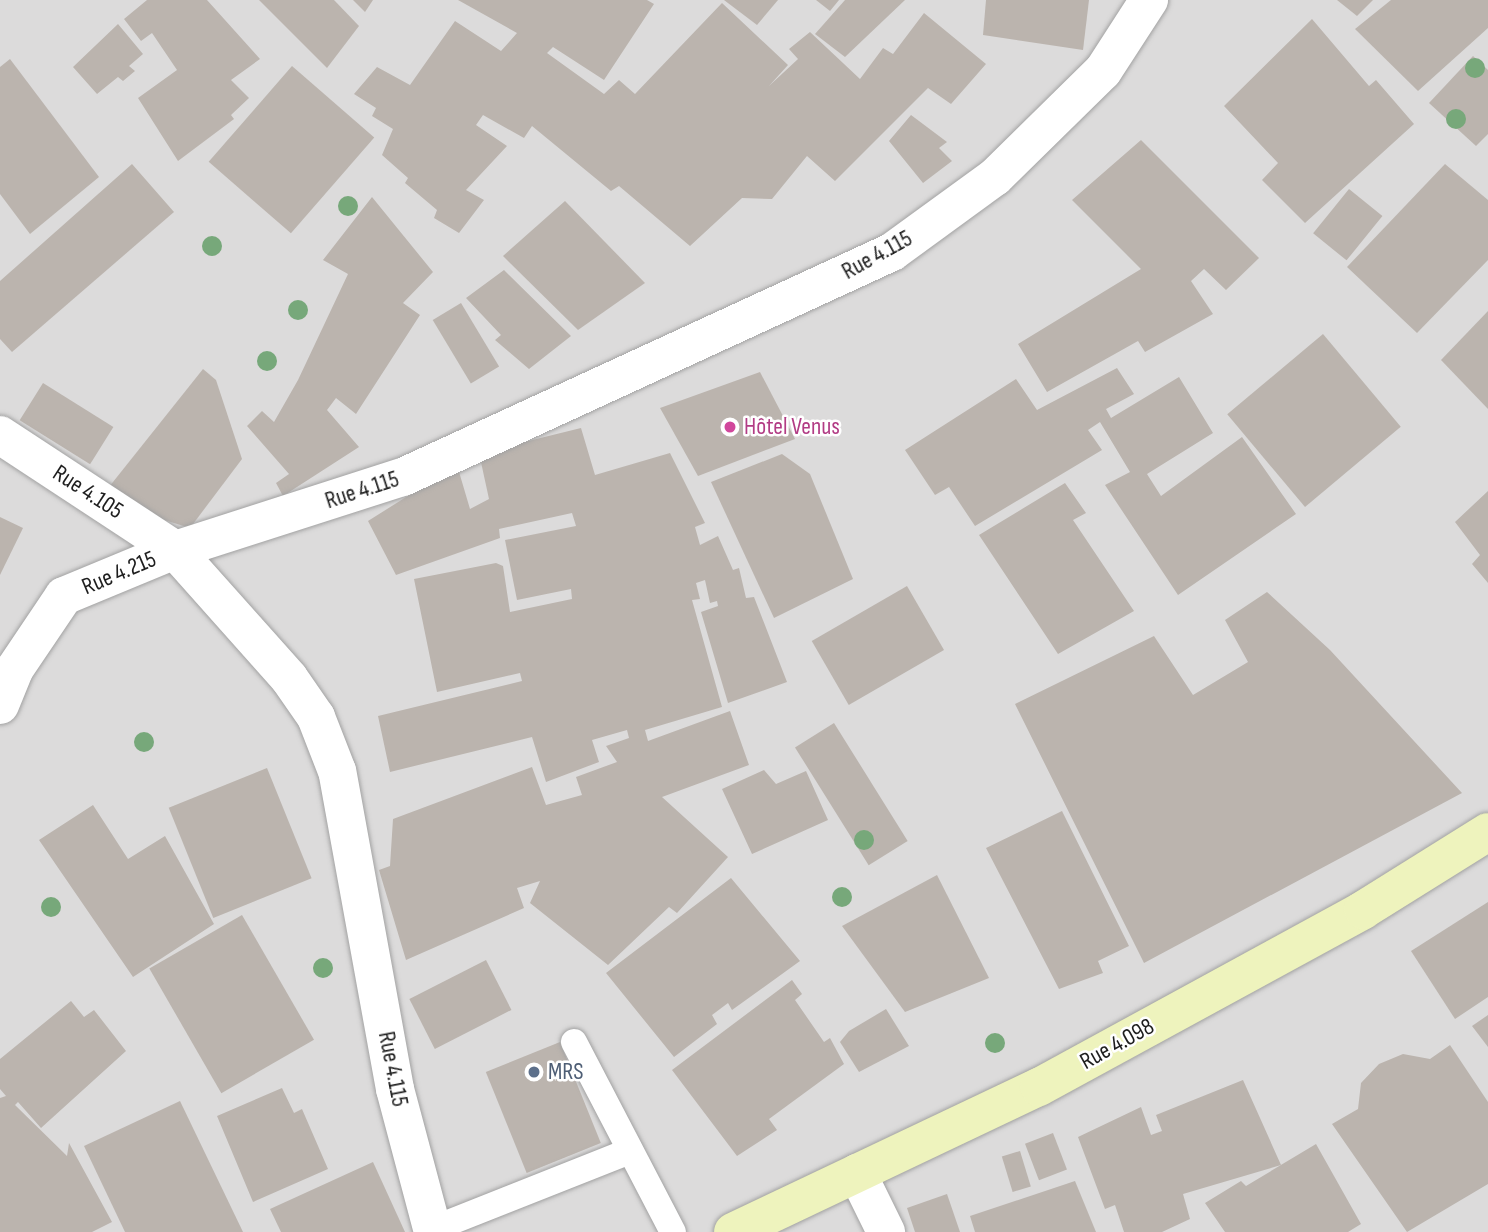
<!DOCTYPE html>
<html>
<head>
<meta charset="utf-8">
<style>
	body { margin:0 }
	#map { position:relative; width:1488px; height:1232px; overflow:hidden; background:#eeebe5; font-family:"Sofia Sans Condensed",sans-serif }
	div>[style] { position:absolute }
	[style*='--x'] { left:calc(var(--x)*1px); top:calc(var(--y)*1px); width:calc(var(--w)*1px); rotate:calc(var(--a)*1deg) }
	.residential>* { inset:0; background:#dcdbdb; transform-origin:0 0 }
	.building>* { inset:0; background:#bbb4ae; transform-origin:0 0 }
	.roads { filter:drop-shadow(0 0 2px #a2a2a2) drop-shadow(0 0 2px #a2a2a2) }
	.service>* { height:26px; margin:-13px; padding:0 13px; transform-origin:13px; border-radius:13px; background:#fff }
	.minor>* { height:38px; margin:-19px; padding:0 19px; transform-origin:19px; border-radius:19px; background:#fff }
	.secondary>* { height:38px; margin:-19px; padding:0 19px; transform-origin:19px; border-radius:19px; background:#eef3bd }
	.trees>* { width:20px; height:20px; margin:-10px; border-radius:50%; background:#77a87a }
	.dots>* { width:19px; height:19px; translate:-50% -50%; box-sizing:border-box; border:4px solid #fff; border-radius:50% }
	span { translate:-50% -50%; white-space:nowrap; text-align:center; line-height:1.15; -webkit-text-stroke:5px #fff; paint-order:stroke }
	.street-label { font-size:24px; color:#1e1e1e }
	.hotel-label { font-size:24px; color:#b23c85 }
	.left { translate:0 -50%; text-align:left }
	.service-label { font-size:24px; color:#4e5e75 }
</style>
</head>
<body>
<div id="map">
	<div class="residential">
		<i style="left:0;top:0;width:1488px;height:1232px"></i>
	</div>
	<div class="building">
		<i style="clip-path:polygon(147px 0,207px 0,260px 59px,231px 80px,249px 98px,231px 115px,234px 119px,178px 161px,138px 98px,177px 70px,152px 33px,141px 41px,124px 19px)"></i>
		<i style="clip-path:polygon(259px 0,334px 0,359px 26px,327px 68px)"></i>
		<i style="clip-path:polygon(353px 0,373px 0,365px 12px)"></i>
		<i style="clip-path:polygon(458px 0,647px 0,654px 4px,604px 80px,553px 47px,547px 53px,604px 94px,619px 80px,635px 94px,722px 3px,788px 65px,769px 86px,798px 59px,789px 49px,810px 32px,860px 79px,883px 48px,893px 54px,924px 13px,986px 64px,951px 104px,928px 88px,835px 181px,807px 156px,772px 199px,742px 198px,690px 246px,619px 186px,611px 191px,532px 126px,524px 138px,483px 115px,476px 125px,507px 146px,466px 190px,484px 200px,459px 233px,434px 218px,437px 210px,405px 183px,408px 178px,382px 155px,393px 129px,372px 116px,376px 108px,354px 94px,377px 67px,410px 85px,455px 21px,501px 51px,517px 33px)"></i>
		<i style="clip-path:polygon(724px 0,778px 0,757px 25px)"></i>
		<i style="clip-path:polygon(816px 0,839px 0,830px 11px)"></i>
		<i style="clip-path:polygon(845px 0,905px 0,845px 57px,815px 34px)"></i>
		<i style="clip-path:polygon(986px 0,1089px 0,1083px 50px,983px 35px)"></i>
		<i style="clip-path:polygon(1337px 0,1373px 0,1357px 16px)"></i>
		<i style="clip-path:polygon(1391px 0,1488px 0,1488px 28px,1418px 91px,1355px 29px)"></i>
		<i style="clip-path:polygon(1312px 19px,1369px 86px,1376px 80px,1414px 124px,1305px 223px,1262px 180px,1278px 163px,1224px 106px)"></i>
		<i style="clip-path:polygon(118px 24px,143px 54px,129px 66px,135px 71px,123px 81px,118px 77px,97px 94px,73px 67px)"></i>
		<i style="clip-path:polygon(1473px 56px,1488px 70px,1488px 134px,1476px 146px,1429px 103px)"></i>
		<i style="clip-path:polygon(10px 59px,99px 177px,30px 234px,0 194px,0 67px)"></i>
		<i style="left:292px;top:66px;width:109px;height:127px;rotate:41deg"></i>
		<i style="clip-path:polygon(911px 115px,947px 142px,939px 148px,952px 161px,923px 183px,889px 141px)"></i>
		<i style="clip-path:polygon(1141px 140px,1259px 258px,1226px 290px,1204px 269px,1191px 281px,1213px 314px,1145px 352px,1138px 341px,1047px 392px,1018px 344px,1141px 269px,1072px 200px)"></i>
		<i style="clip-path:polygon(132px 164px,174px 212px,12px 352px,0 339px,0 281px)"></i>
		<i style="clip-path:polygon(1445px 164px,1488px 200px,1488px 260px,1417px 333px,1347px 267px)"></i>
		<i style="left:1349px;top:189px;width:43px;height:57px;rotate:39deg"></i>
		<i style="clip-path:polygon(372px 197px,433px 272px,403px 303px,420px 315px,356px 414px,336px 398px,327px 410px,359px 447px,283px 496px,276px 483px,289px 474px,247px 426px,262px 411px,274px 422px,298px 380px,348px 274px,323px 260px)"></i>
		<i style="clip-path:polygon(565px 201px,645px 283px,578px 330px,503px 256px)"></i>
		<i style="clip-path:polygon(504px 270px,571px 336px,529px 369px,495px 340px,501px 335px,466px 298px)"></i>
		<i style="left:461px;top:303px;width:74px;height:33px;rotate:59deg"></i>
		<i style="clip-path:polygon(1488px 311px,1488px 409px,1441px 360px)"></i>
		<i style="left:1323px;top:334px;width:121px;height:125px;rotate:50deg"></i>
		<i style="clip-path:polygon(1117px 368px,1134px 394px,1106px 409px,1111px 418px,1179px 377px,1213px 433px,1147px 474px,1161px 496px,1242px 437px,1296px 514px,1178px 595px,1105px 485px,1130px 472px,1100px 422px,1088px 430px,1102px 450px,975px 526px,949px 487px,935px 495px,905px 450px,1016px 379px,1037px 410px)"></i>
		<i style="clip-path:polygon(203px 369px,216px 380px,242px 459px,190px 528px,142px 513px,109px 487px)"></i>
		<i style="clip-path:polygon(760px 372px,795px 439px,698px 476px,660px 408px)"></i>
		<i style="left:43px;top:383px;width:83px;height:44px;rotate:32deg"></i>
		<i style="clip-path:polygon(581px 428px,595px 475px,670px 453px,705px 523px,695px 527px,700px 545px,718px 536px,733px 570px,739px 568px,746px 598px,754px 597px,787px 682px,728px 703px,701px 612px,718px 606px,717px 601px,710px 603px,705px 580px,696px 583px,700px 599px,692px 600px,722px 707px,645px 730px,648px 741px,730px 711px,749px 765px,662px 797px,728px 857px,677px 913px,669px 907px,608px 965px,530px 903px,540px 881px,517px 888px,524px 908px,406px 960px,379px 870px,390px 866px,393px 819px,532px 767px,546px 805px,582px 795px,576px 777px,617px 762px,606px 746px,629px 738px,627px 730px,592px 740px,599px 762px,546px 782px,532px 737px,390px 772px,378px 716px,522px 681px,520px 673px,437px 692px,414px 579px,496px 563px,503px 566px,510px 612px,572px 599px,571px 589px,517px 600px,505px 540px,576px 526px,572px 513px,499px 529px,500px 538px,396px 575px,368px 521px,457px 465px,470px 509px,489px 499px,479px 453px)"></i>
		<i style="clip-path:polygon(782px 454px,810px 474px,853px 579px,774px 618px,711px 482px)"></i>
		<i style="clip-path:polygon(1065px 483px,1086px 513px,1073px 520px,1134px 611px,1058px 654px,979px 535px)"></i>
		<i style="clip-path:polygon(1488px 491px,1488px 583px,1472px 564px,1480px 555px,1455px 522px)"></i>
		<i style="clip-path:polygon(0 517px,23px 528px,0 575px)"></i>
		<i style="left:907px;top:586px;width:74px;height:110px;rotate:60deg"></i>
		<i style="clip-path:polygon(1267px 592px,1330px 650px,1462px 793px,1144px 963px,1015px 704px,1154px 636px,1193px 695px,1248px 662px,1225px 620px)"></i>
		<i style="left:834px;top:723px;width:139px;height:46px;rotate:58deg"></i>
		<i style="left:267px;top:768px;width:119px;height:106px;rotate:68deg"></i>
		<i style="clip-path:polygon(764px 770px,776px 784px,806px 771px,828px 820px,752px 854px,722px 789px)"></i>
		<i style="clip-path:polygon(93px 805px,128px 859px,165px 836px,214px 924px,133px 977px,39px 840px)"></i>
		<i style="clip-path:polygon(1062px 811px,1129px 946px,1098px 961px,1103px 973px,1059px 989px,986px 848px)"></i>
		<i style="clip-path:polygon(937px 875px,989px 978px,905px 1012px,842px 926px)"></i>
		<i style="clip-path:polygon(731px 878px,800px 961px,732px 1010px,728px 1003px,712px 1015px,717px 1024px,674px 1057px,606px 973px)"></i>
		<i style="clip-path:polygon(1488px 902px,1488px 997px,1455px 1019px,1411px 951px)"></i>
		<i style="left:242px;top:915px;width:144px;height:107px;rotate:60deg"></i>
		<i style="left:486px;top:960px;width:56px;height:86px;rotate:63deg"></i>
		<i style="clip-path:polygon(792px 980px,802px 994px,795px 1000px,824px 1042px,830px 1038px,844px 1064px,769px 1119px,777px 1130px,737px 1156px,672px 1070px)"></i>
		<i style="clip-path:polygon(71px 1001px,84px 1017px,94px 1010px,126px 1051px,41px 1128px,18px 1102px,15px 1105px,67px 1156px,69px 1143px,112px 1222px,92px 1232px,0 1232px,0 1098px,6px 1096px,0 1089px,0 1059px)"></i>
		<i style="clip-path:polygon(886px 1009px,909px 1046px,859px 1072px,840px 1042px,849px 1031px)"></i>
		<i style="clip-path:polygon(1488px 1015px,1488px 1047px,1472px 1026px)"></i>
		<i style="left:560px;top:1042px;width:109px;height:80px;rotate:68deg"></i>
		<i style="clip-path:polygon(1450px 1045px,1488px 1102px,1488px 1184px,1407px 1232px,1332px 1124px,1358px 1109px,1361px 1083px,1379px 1064px,1403px 1054px,1430px 1059px)"></i>
		<i style="clip-path:polygon(1243px 1080px,1281px 1165px,1183px 1194px,1190px 1219px,1162px 1232px,1124px 1232px,1115px 1205px,1105px 1209px,1078px 1137px,1141px 1107px,1151px 1135px,1162px 1131px,1156px 1115px)"></i>
		<i style="clip-path:polygon(282px 1088px,294px 1113px,302px 1109px,328px 1169px,253px 1202px,217px 1116px)"></i>
		<i style="clip-path:polygon(180px 1101px,243px 1232px,125px 1232px,84px 1146px)"></i>
		<i style="left:1053px;top:1133px;width:39px;height:30px;rotate:69deg"></i>
		<i style="clip-path:polygon(1316px 1144px,1361px 1224px,1348px 1232px,1225px 1232px,1205px 1203px,1241px 1181px,1246px 1186px)"></i>
		<i style="left:1020px;top:1151px;width:37px;height:19px;rotate:73deg"></i>
		<i style="clip-path:polygon(373px 1162px,405px 1232px,281px 1232px,270px 1209px)"></i>
		<i style="clip-path:polygon(1075px 1181px,1096px 1232px,975px 1232px,970px 1216px)"></i>
		<i style="clip-path:polygon(947px 1194px,960px 1232px,915px 1232px,907px 1208px)"></i>
	</div>
	<div class="roads">
		<div class="service">
			<i style="--x:574;--y:1042;--w:214;--a:62.5"></i>
			<i style="--x:433;--y:1229;--w:212;--a:-21.6"></i>
		</div>
		<div class="minor">
			<i style="--x:0;--y:435;--w:209;--a:33.3"></i>
			<i style="--x:0;--y:705;--w:38;--a:-68"></i>
			<i style="--x:14;--y:670;--w:89;--a:-56"></i>
			<i style="--x:64;--y:596;--w:120;--a:-22.5"></i>
			<i style="--x:857;--y:1173;--w:66;--a:63.8"></i>
			<i style="--x:433;--y:1232;--w:148;--a:-104.9"></i>
			<i style="--x:395;--y:1089;--w:323;--a:-100.3"></i>
			<i style="--x:337;--y:771;--w:58;--a:-111.3"></i>
			<i style="--x:316;--y:717;--w:47;--a:-124.7"></i>
			<i style="--x:289;--y:678;--w:171;--a:-131.7"></i>
			<i style="--x:175;--y:550;--w:239;--a:-17.8"></i>
			<i style="--x:403;--y:477;--w:538;--a:-24.71"></i>
			<i style="--x:892;--y:252;--w:127;--a:-36.1"></i>
			<i style="--x:995;--y:177;--w:151;--a:-44.5"></i>
			<i style="--x:1103;--y:71;--w:85;--a:-57.1"></i>
		</div>
		<div class="secondary">
			<i style="--x:733;--y:1232;--w:339;--a:-25.4"></i>
			<i style="--x:1039;--y:1087;--w:369;--a:-28.6"></i>
			<i style="--x:1363;--y:910;--w:147;--a:-32"></i>
		</div>
	</div>
	<div class="trees">
		<i style="left:1475px;top:68px"></i>
		<i style="left:1456px;top:119px"></i>
		<i style="left:348px;top:206px"></i>
		<i style="left:212px;top:246px"></i>
		<i style="left:298px;top:310px"></i>
		<i style="left:267px;top:361px"></i>
		<i style="left:144px;top:742px"></i>
		<i style="left:864px;top:840px"></i>
		<i style="left:842px;top:897px"></i>
		<i style="left:51px;top:907px"></i>
		<i style="left:323px;top:968px"></i>
		<i style="left:995px;top:1043px"></i>
	</div>
	<div class="dots">
		<i style="left:730px;top:427px;background:#d1479c"></i>
		<i style="left:534px;top:1072px;background:#5c6f8a"></i>
	</div>
	<div class="street-label">
		<span style="left:877px;top:255px;rotate:-29deg">Rue 4.115</span>
		<span style="left:362px;top:490px;rotate:-18deg">Rue 4.115</span>
		<span style="left:88px;top:492px;rotate:33deg">Rue 4.105</span>
		<span style="left:119px;top:573px;rotate:-23deg">Rue 4.215</span>
		<span style="left:1117px;top:1044px;rotate:-29deg">Rue 4.098</span>
		<span style="left:393px;top:1069px;rotate:79deg">Rue 4.115</span>
	</div>
	<div class="hotel-label">
		<span class="left" style="left:744px;top:427px">Hôtel Venus</span>
	</div>
	<div class="service-label">
		<span class="left" style="left:548px;top:1072px">MRS</span>
	</div>
</div>
</body>
</html>
